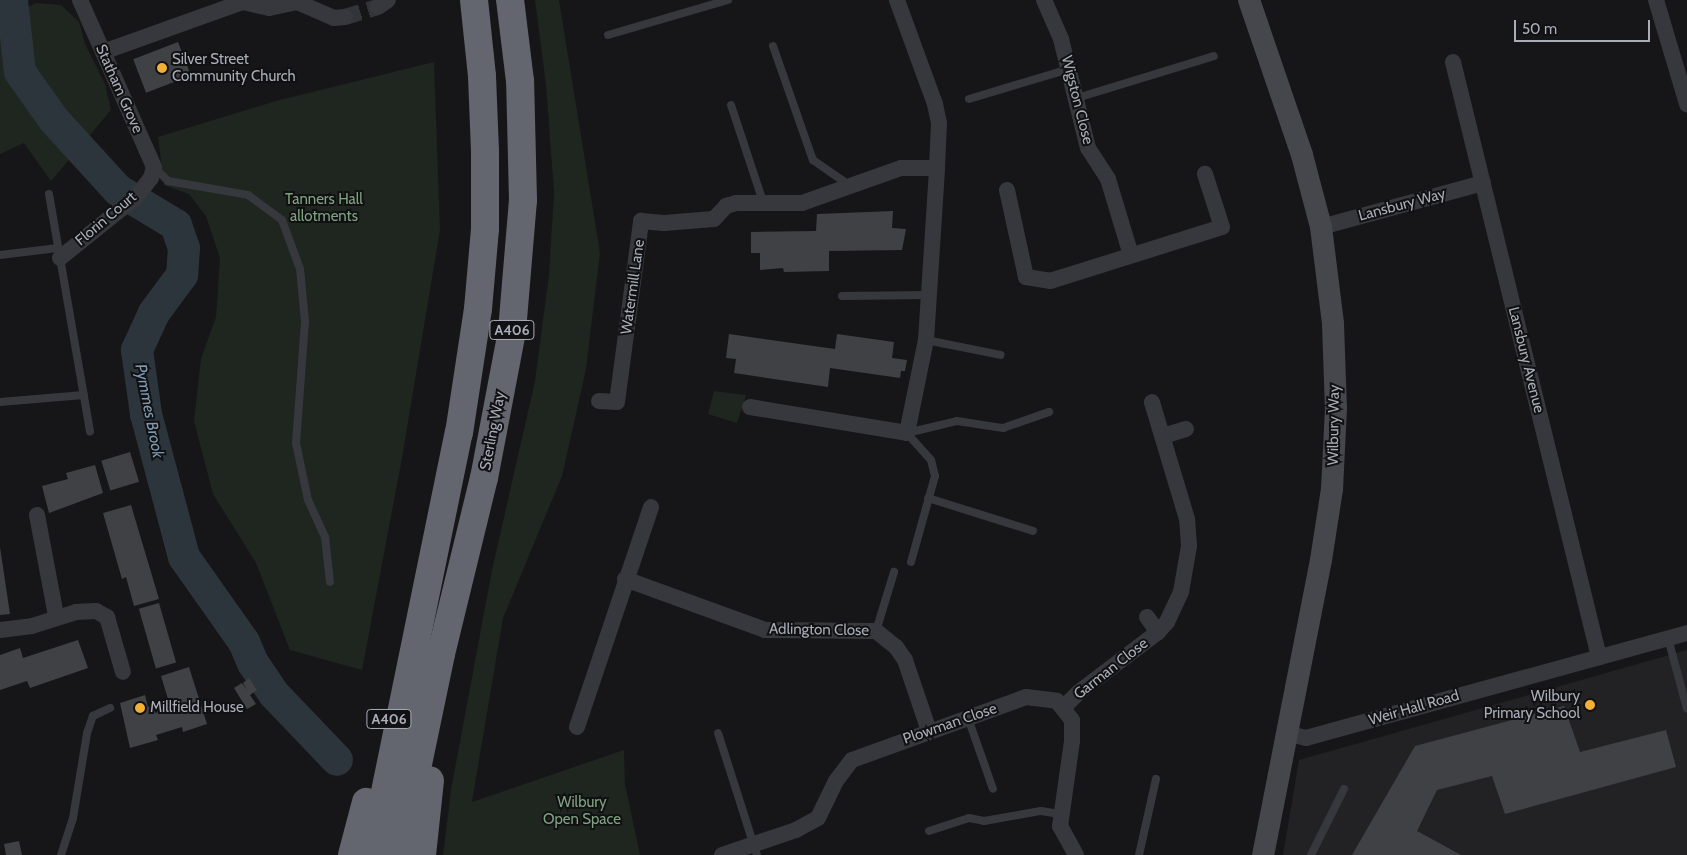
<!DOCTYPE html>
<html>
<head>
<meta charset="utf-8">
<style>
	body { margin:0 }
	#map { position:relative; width:1687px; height:855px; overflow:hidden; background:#161618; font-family:Cabin,sans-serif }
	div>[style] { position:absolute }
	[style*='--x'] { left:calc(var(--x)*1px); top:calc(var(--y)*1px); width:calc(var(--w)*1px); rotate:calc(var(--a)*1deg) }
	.built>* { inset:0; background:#222225 }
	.green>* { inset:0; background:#1e261f }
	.river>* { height:32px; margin:-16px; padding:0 16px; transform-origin:16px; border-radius:16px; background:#2c353c }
	.building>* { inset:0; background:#404145; transform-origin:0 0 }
	.street-tunnel>* { height:16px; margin-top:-8px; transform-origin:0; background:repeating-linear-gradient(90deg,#333438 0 16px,transparent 0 24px) }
	.lane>* { height:8px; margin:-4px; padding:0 4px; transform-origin:4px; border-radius:4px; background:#37383d }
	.street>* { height:16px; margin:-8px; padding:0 8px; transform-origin:8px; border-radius:8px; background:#37383d }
	.secondary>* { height:22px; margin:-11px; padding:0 11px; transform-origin:11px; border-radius:11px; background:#45474d }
	.highway>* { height:28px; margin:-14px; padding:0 14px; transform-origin:14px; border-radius:14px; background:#63666e }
	.dots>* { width:14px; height:14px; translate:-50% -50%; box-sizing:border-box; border:2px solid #111113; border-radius:50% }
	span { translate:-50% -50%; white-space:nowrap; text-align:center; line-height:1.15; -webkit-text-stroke:4px #111113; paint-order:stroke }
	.shield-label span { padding:1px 4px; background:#111113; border:1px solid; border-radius:4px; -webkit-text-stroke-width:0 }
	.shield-label { font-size:14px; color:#a8adb8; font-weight:700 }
	.poi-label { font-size:15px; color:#a8adb8 }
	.left { translate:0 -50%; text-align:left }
	.right { translate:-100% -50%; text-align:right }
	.street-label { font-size:15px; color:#a8adb8 }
	.park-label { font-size:15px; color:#7fa381 }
	.water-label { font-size:16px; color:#7f9bb3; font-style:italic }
	.scale { position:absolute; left:1514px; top:20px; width:136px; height:22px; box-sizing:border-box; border:2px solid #a8adb8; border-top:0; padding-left:6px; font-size:15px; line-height:18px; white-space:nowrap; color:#a8adb8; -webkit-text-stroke:4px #111113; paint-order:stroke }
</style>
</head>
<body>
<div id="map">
	<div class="built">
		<i style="clip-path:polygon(1687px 650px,1687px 855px,1283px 855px,1299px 760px)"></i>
	</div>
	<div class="green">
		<i style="clip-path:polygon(535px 0,559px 0,600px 253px,586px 369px,562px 476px,503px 618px,472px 802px,624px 750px,625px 784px,640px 855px,443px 855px,451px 790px,492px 570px,535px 381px,549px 275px,554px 192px,546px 84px)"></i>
		<i style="clip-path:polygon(36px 3px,61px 5px,79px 22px,85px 44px,105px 84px,111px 110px,51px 181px,24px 143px,0 154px,0 20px)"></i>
		<i style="clip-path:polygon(434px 62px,440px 230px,402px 458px,362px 670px,290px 650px,256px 563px,213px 494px,194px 421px,201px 359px,216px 317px,220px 258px,206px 216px,189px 194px,164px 185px,158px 137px,276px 101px)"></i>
		<i style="clip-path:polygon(714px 391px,746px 395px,737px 423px,708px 414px)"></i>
	</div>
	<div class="river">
		<i style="--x:12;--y:0;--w:72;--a:83.7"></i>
		<i style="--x:20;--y:72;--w:59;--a:54.7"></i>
		<i style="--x:54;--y:120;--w:95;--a:47.6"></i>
		<i style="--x:118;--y:190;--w:68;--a:31.1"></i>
		<i style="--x:176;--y:225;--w:24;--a:71"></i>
		<i style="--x:184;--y:248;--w:27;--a:94"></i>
		<i style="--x:182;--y:275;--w:47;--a:126.4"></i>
		<i style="--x:154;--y:313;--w:41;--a:114.7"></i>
		<i style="--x:137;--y:350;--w:65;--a:82"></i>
		<i style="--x:146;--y:414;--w:148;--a:75.1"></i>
		<i style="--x:184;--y:557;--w:104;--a:54.8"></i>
		<i style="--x:244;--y:642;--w:23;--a:67"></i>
		<i style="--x:253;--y:663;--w:37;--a:56"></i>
		<i style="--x:274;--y:694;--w:91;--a:46.3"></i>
	</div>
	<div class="building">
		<i style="left:178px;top:42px;width:36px;height:48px;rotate:69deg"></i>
		<i style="clip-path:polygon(893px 211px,892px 228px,906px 229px,902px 250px,829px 251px,829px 271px,784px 272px,783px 268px,760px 270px,760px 253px,751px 253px,751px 232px,816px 231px,817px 214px)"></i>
		<i style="clip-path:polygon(729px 334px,835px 349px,837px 334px,894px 342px,892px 358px,907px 360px,905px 371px,901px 371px,900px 378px,830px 368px,828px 387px,734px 373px,736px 359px,726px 358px)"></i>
		<i style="left:130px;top:452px;width:31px;height:30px;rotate:73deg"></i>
		<i style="clip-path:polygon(95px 465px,103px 493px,49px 513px,42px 486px,68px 479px,66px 473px)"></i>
		<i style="clip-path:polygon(131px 505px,159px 599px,134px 606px,126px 577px,122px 579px,103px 513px)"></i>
		<i style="clip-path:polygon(0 547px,10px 614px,0 615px)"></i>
		<i style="left:159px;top:603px;width:62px;height:21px;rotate:74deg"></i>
		<i style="clip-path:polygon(78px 640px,88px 668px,30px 688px,27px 681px,0 690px,0 655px,20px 648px,23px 658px)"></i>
		<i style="clip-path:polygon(189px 667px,207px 724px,183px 732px,182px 727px,156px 735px,158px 740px,130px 748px,120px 703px,145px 695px,148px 707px,157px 704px,160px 711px,175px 706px,173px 698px,168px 699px,161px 676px)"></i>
		<i style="clip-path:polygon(249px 678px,257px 690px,250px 695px,256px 704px,247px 709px,234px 688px,242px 683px,247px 690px,243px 683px)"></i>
		<i style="clip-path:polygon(1564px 706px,1580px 752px,1666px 730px,1676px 767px,1505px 814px,1492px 776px,1437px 790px,1417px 831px,1461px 855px,1352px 855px,1415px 746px)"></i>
		<i style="clip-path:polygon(19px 841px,22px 855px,6px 855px,4px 844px)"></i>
	</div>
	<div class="street-tunnel">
		<i style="--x:345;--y:17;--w:34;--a:-17"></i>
	</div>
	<div class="lane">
		<i style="--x:608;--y:35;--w:125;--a:-16.3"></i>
		<i style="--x:773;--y:46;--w:121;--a:70.7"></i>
		<i style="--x:813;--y:160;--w:44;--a:34.8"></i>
		<i style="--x:1077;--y:98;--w:143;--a:-17"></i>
		<i style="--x:969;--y:99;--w:104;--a:-16.7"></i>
		<i style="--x:731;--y:105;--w:102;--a:71.7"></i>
		<i style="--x:154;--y:167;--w:20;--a:45"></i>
		<i style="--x:168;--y:181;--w:81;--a:9.9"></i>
		<i style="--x:248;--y:195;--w:42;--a:36.3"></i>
		<i style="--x:282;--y:220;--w:52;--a:69.8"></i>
		<i style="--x:300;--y:269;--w:52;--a:84.5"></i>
		<i style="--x:305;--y:321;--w:122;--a:94.2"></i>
		<i style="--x:296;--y:443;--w:58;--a:78.1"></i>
		<i style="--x:308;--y:500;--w:41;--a:65.3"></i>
		<i style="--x:325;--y:537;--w:45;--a:83.7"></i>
		<i style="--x:49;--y:194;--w:241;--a:80.2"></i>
		<i style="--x:0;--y:255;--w:58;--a:-6.9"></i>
		<i style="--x:842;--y:296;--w:87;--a:-0.7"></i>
		<i style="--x:926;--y:340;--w:76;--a:11.3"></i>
		<i style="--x:0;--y:402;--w:84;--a:-4.8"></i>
		<i style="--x:928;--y:498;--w:110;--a:17.4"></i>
		<i style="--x:911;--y:562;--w:89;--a:-74.4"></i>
		<i style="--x:935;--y:476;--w:16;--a:-104"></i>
		<i style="--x:931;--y:460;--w:36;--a:-132"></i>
		<i style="--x:907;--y:433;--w:51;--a:-13.5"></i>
		<i style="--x:957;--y:421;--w:47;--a:8.7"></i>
		<i style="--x:1003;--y:428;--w:49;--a:-19.2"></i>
		<i style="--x:876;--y:631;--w:62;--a:-73"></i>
		<i style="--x:1668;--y:638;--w:73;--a:75"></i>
		<i style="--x:968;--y:718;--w:75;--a:70.6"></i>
		<i style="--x:718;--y:733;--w:128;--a:72.3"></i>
		<i style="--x:929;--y:831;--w:42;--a:-18"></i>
		<i style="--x:969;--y:818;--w:15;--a:11"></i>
		<i style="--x:984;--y:821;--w:58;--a:-10"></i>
		<i style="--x:1041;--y:811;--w:19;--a:9"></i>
		<i style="--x:61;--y:855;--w:39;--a:-72"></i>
		<i style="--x:73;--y:818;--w:86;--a:-80.6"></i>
		<i style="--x:87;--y:733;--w:18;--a:-71"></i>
		<i style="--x:93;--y:716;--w:19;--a:-25"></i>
		<i style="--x:1139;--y:855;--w:78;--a:-77.4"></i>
		<i style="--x:1311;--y:855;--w:74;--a:-63.4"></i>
	</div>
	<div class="street">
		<i style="--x:1044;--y:0;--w:43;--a:66.4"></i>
		<i style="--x:1061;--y:39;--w:112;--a:76.1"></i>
		<i style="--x:1088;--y:148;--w:37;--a:57"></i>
		<i style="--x:1108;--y:179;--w:79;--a:73.2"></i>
		<i style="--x:1656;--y:0;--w:109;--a:73.4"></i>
		<i style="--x:378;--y:7;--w:12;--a:-35"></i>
		<i style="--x:103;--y:52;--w:149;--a:-19.7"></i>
		<i style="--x:243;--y:2;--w:27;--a:13"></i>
		<i style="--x:269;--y:8;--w:29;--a:-12"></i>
		<i style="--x:297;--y:2;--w:40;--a:23.4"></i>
		<i style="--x:334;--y:18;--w:11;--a:-5"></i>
		<i style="--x:1453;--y:62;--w:613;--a:76.21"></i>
		<i style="--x:1007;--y:190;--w:89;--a:77.7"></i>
		<i style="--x:1026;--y:277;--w:24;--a:9"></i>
		<i style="--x:1050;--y:281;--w:180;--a:-17.4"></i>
		<i style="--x:1222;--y:227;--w:56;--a:-107.8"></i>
		<i style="--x:1321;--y:227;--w:168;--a:-15.2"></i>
		<i style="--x:60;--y:258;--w:97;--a:-38.8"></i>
		<i style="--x:136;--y:197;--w:24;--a:-52"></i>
		<i style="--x:151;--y:178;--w:11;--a:-75"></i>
		<i style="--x:154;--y:167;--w:183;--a:-113.9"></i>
		<i style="--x:599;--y:401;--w:18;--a:3"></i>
		<i style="--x:617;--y:402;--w:183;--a:-82.4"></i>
		<i style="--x:641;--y:221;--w:23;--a:5"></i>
		<i style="--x:664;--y:223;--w:50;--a:-4.6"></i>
		<i style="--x:714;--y:219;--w:18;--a:-47"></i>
		<i style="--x:726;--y:206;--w:10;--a:-17"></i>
		<i style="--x:736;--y:203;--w:66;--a:0"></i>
		<i style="--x:802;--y:203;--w:105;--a:-19.5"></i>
		<i style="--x:901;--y:168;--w:36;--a:0"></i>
		<i style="--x:937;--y:168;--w:45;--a:-87.5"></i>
		<i style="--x:939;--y:123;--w:19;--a:-102"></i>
		<i style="--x:935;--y:104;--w:111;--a:-110.1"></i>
		<i style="--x:750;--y:407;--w:159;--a:9.4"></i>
		<i style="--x:907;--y:433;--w:95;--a:-78.5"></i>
		<i style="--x:926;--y:340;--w:172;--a:-86.3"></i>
		<i style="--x:1163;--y:436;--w:24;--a:-17"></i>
		<i style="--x:37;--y:515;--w:103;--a:79.3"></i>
		<i style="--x:625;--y:579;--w:149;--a:20"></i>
		<i style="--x:765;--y:630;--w:111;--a:0.5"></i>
		<i style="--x:876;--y:631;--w:26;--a:39"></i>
		<i style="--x:896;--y:647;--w:16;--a:55"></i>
		<i style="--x:905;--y:660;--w:75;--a:71.3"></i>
		<i style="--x:1147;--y:617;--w:19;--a:54"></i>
		<i style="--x:0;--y:630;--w:32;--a:-7"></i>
		<i style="--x:32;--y:626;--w:46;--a:-17.7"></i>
		<i style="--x:76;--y:612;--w:20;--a:-3"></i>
		<i style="--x:96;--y:611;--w:13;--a:29"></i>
		<i style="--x:107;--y:617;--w:57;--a:73.8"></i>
		<i style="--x:1064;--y:707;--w:21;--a:-45"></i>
		<i style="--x:1079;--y:692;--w:99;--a:-37.2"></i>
		<i style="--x:1158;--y:632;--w:13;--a:-48"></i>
		<i style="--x:1167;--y:622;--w:33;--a:-65"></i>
		<i style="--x:1181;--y:592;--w:47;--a:-80.1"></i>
		<i style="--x:1189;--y:546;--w:27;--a:-94"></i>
		<i style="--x:1187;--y:519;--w:122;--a:-106.7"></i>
		<i style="--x:577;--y:727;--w:232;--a:-71.4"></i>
		<i style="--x:1285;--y:733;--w:22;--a:13"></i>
		<i style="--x:1306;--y:738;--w:395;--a:-15.4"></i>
		<i style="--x:722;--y:855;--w:78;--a:-18.7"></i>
		<i style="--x:796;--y:830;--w:25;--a:-29"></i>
		<i style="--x:818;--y:818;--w:41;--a:-64.1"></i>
		<i style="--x:836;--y:781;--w:26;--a:-53"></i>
		<i style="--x:852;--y:760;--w:185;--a:-19.9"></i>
		<i style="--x:1026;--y:697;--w:31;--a:7"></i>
		<i style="--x:1057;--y:701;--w:24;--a:52"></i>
		<i style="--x:1072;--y:720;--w:21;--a:90"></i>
		<i style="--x:1072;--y:741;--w:86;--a:98"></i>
		<i style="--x:1060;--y:826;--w:33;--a:61"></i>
	</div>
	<div class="secondary">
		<i style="--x:1249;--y:0;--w:164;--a:71.1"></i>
		<i style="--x:1302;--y:155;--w:74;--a:75.2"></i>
		<i style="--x:1321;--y:227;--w:98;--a:82.9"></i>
		<i style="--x:1333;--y:324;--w:84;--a:88"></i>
		<i style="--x:1336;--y:408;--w:81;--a:92.8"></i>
		<i style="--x:1332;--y:489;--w:72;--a:98.8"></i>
		<i style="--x:1321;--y:560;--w:301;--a:101.1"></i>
	</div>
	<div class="highway">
		<i style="--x:352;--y:855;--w:55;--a:-75.2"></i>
		<i style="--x:372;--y:855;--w:431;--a:-78.4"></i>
		<i style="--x:459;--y:433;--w:125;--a:-81.3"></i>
		<i style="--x:478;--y:309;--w:80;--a:-85"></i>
		<i style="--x:485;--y:229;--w:78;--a:-90"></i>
		<i style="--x:485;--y:151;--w:75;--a:-92.3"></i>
		<i style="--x:482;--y:76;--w:76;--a:-96"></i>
		<i style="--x:399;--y:855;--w:205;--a:-78.2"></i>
		<i style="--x:441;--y:654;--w:181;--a:-76.3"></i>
		<i style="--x:484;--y:478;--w:150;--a:-79.2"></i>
		<i style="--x:512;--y:331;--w:131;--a:-85.2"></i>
		<i style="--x:523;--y:200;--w:119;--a:-91.4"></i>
		<i style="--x:520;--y:81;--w:82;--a:-97"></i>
		<i style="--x:422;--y:855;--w:75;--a:-83.9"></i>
	</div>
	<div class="dots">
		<i style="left:162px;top:68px;background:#f2b134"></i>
		<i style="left:1590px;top:705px;background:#f2b134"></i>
		<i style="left:140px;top:708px;background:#f2b134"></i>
	</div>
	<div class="shield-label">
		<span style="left:512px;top:330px">A406</span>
		<span style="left:389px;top:719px">A406</span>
	</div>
	<div class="poi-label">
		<span class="left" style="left:172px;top:68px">Silver Street<br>Community Church</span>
		<span class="right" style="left:1580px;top:705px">Wilbury<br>Primary School</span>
		<span class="left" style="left:150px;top:708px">Millfield House</span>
	</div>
	<div class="street-label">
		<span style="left:119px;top:89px;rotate:66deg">Statham Grove</span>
		<span style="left:1077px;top:100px;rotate:76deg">Wigston Close</span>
		<span style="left:1402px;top:205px;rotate:-15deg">Lansbury Way</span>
		<span style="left:106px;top:219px;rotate:-40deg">Florin Court</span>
		<span style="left:633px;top:287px;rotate:-82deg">Watermill Lane</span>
		<span style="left:1526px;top:360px;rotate:76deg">Lansbury Avenue</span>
		<span style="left:1334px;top:425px;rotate:-89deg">Wilbury Way</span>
		<span style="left:493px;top:431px;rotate:-79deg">Sterling Way</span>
		<span style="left:819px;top:630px;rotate:1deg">Adlington Close</span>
		<span style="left:1111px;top:669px;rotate:-38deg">Garman Close</span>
		<span style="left:1414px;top:708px;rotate:-16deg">Weir Hall Road</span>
		<span style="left:950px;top:724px;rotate:-19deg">Plowman Close</span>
	</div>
	<div class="park-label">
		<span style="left:324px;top:208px">Tanners Hall<br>allotments</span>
		<span style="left:582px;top:811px">Wilbury<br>Open Space</span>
	</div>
	<div class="water-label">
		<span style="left:149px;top:411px;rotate:79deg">Pymmes Brook</span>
	</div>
	<div class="scale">50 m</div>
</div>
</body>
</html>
